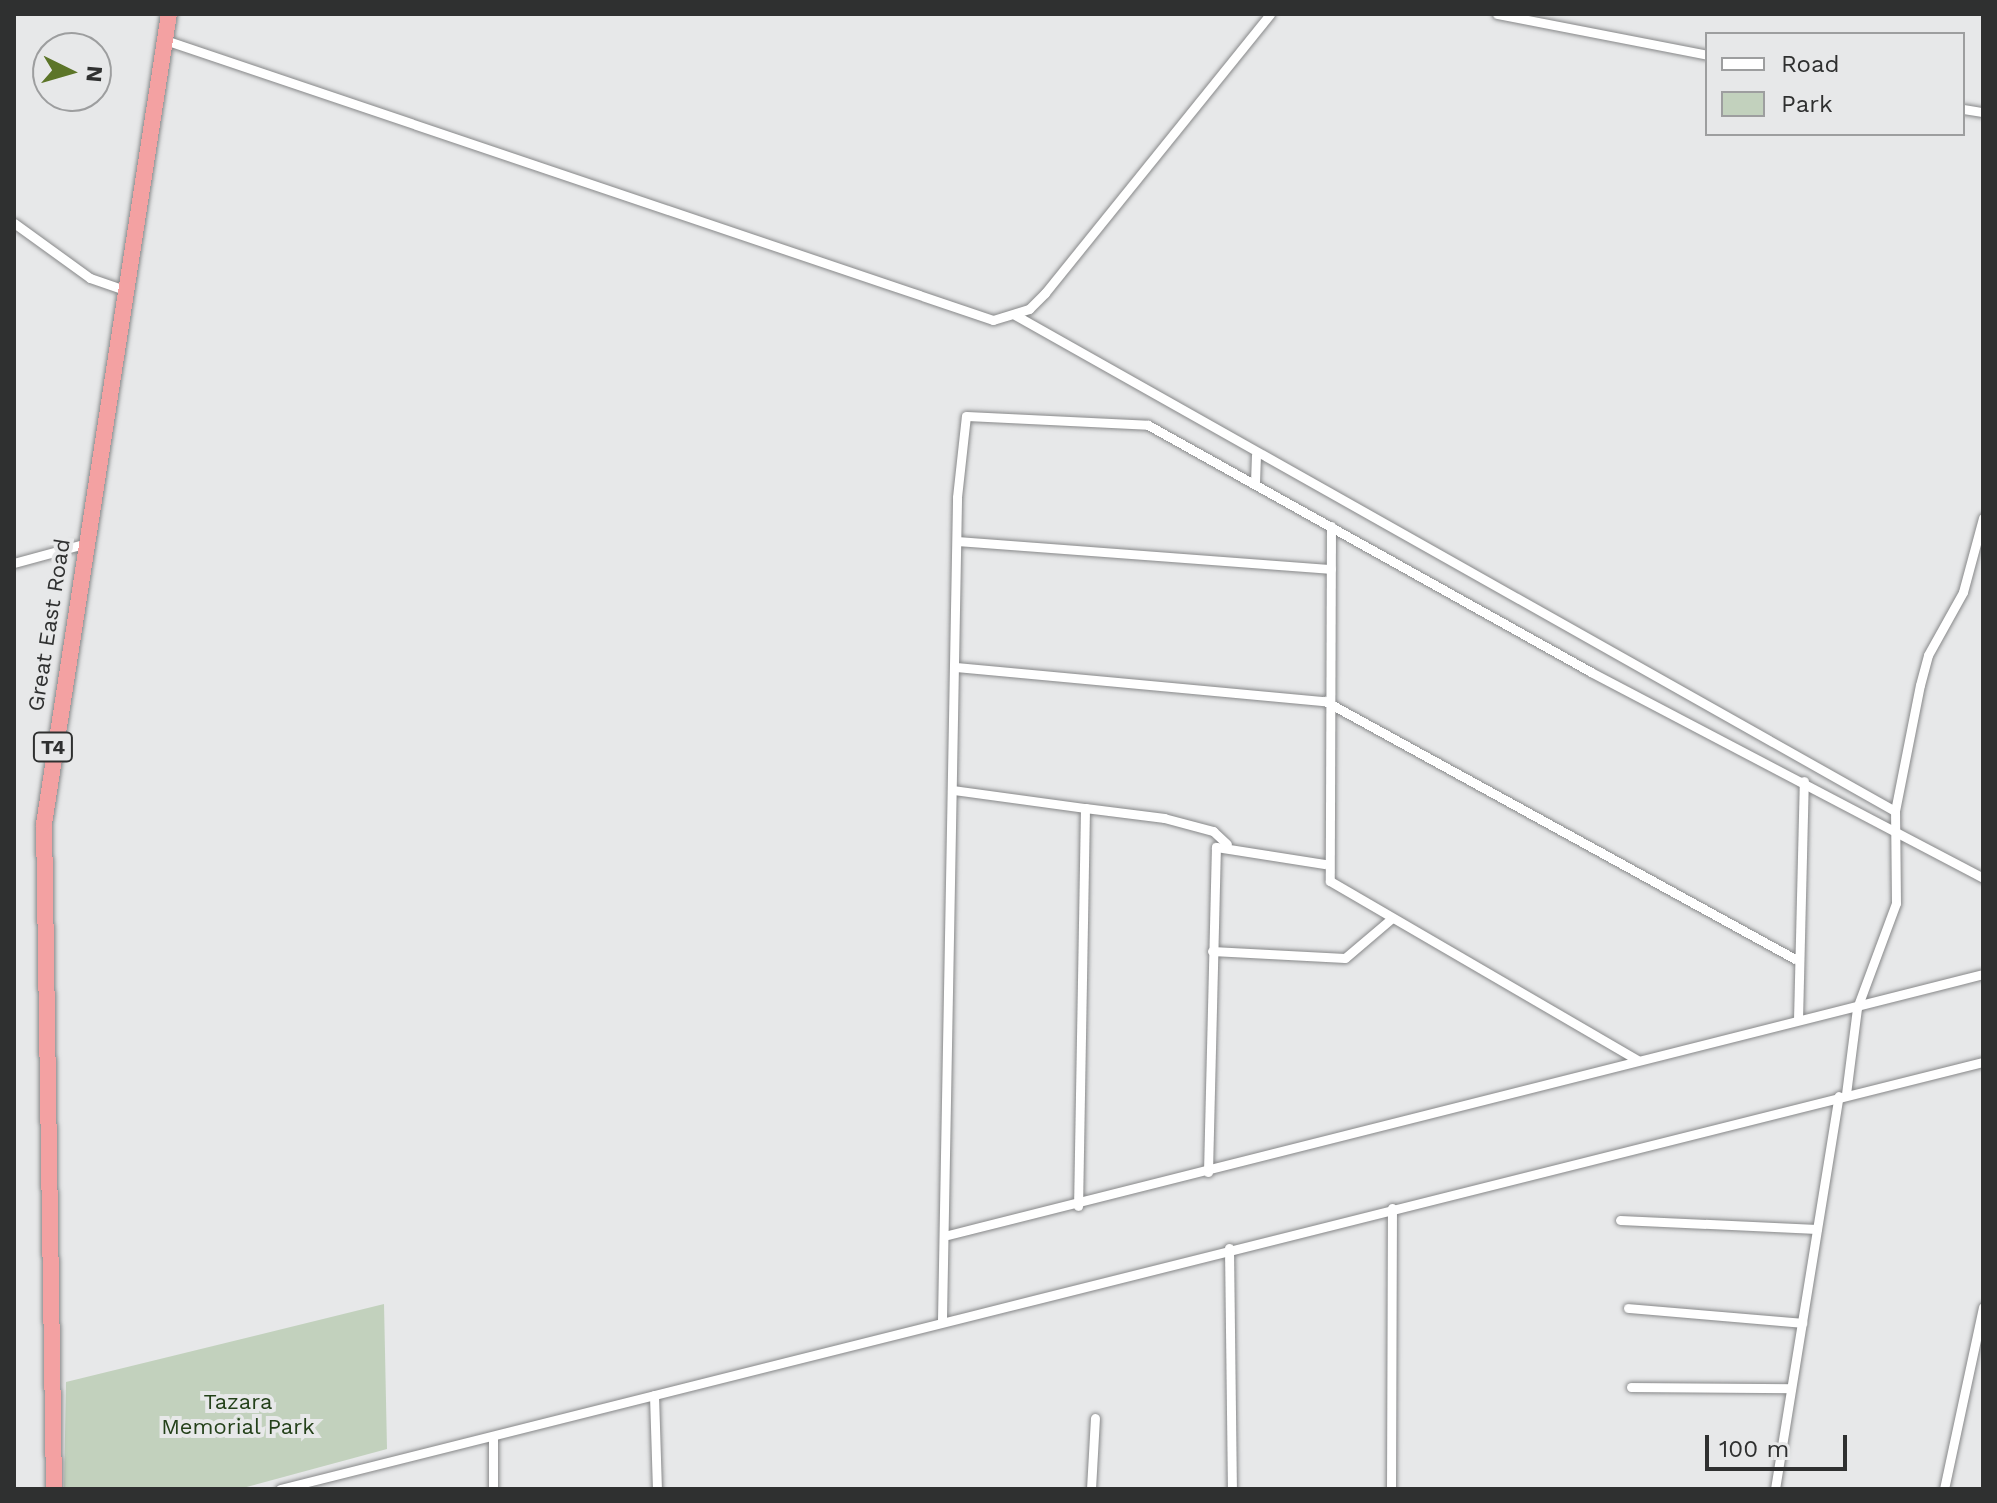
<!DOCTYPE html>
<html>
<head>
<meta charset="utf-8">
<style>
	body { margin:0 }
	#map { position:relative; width:1997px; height:1503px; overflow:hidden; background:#e7e8e9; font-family:"Work Sans",sans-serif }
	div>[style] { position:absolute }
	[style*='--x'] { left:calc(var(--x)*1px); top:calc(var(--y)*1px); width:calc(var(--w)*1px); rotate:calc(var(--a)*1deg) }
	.green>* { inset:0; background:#c2d1bd }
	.roads { filter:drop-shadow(0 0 2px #878889) drop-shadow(0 0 2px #878889) }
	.street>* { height:9px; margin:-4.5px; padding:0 4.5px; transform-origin:4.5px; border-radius:4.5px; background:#fff }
	.highway>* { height:16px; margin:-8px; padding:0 8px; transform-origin:8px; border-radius:8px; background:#f3a1a2 }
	span { translate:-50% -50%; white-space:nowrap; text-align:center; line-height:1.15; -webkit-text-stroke:8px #e7e8e9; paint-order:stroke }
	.shield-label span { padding:2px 6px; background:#e7e8e9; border:2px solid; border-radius:6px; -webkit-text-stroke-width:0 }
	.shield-label { font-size:20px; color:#2f3030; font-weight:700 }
	.street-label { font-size:22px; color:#2f3030 }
	.park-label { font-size:22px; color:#24411a }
	.frame { position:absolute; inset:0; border:16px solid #2f3030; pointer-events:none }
	.legend { position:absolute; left:1705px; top:32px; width:260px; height:104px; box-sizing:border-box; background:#e7e8e9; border:2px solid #9d9e9f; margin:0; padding:10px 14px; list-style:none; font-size:24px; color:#2f3030 }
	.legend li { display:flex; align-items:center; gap:16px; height:40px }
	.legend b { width:40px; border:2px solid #9d9e9f }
	.north { position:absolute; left:32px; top:32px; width:80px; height:80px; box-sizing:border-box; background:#e7e8e9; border:2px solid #9d9e9f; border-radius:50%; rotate:95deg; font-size:22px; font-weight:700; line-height:32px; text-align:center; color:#2f3030 }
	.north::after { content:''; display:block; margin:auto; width:28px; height:36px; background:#5c7528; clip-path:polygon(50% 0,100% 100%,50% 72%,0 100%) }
	.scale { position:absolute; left:1705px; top:1435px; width:142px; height:36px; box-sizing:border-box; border:4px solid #2f3030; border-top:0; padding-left:10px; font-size:24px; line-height:28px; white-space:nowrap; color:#2f3030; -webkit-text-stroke:6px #e7e8e9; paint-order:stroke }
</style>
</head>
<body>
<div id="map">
	<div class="green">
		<i style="clip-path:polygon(384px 1304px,387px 1449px,239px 1489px,64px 1489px,66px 1382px)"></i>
	</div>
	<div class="roads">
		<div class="street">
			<i style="--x:1497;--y:14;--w:214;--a:11"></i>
			<i style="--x:165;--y:40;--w:874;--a:18.68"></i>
			<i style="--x:993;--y:320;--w:38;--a:-17"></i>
			<i style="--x:1029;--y:309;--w:23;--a:-45"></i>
			<i style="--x:1045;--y:293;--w:358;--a:-51.1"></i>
			<i style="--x:1963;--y:109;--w:20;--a:9"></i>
			<i style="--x:14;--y:223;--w:94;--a:35.9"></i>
			<i style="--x:90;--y:278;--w:36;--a:19"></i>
			<i style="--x:1015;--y:315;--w:1010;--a:29.41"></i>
			<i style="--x:1255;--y:483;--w:28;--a:-88"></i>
			<i style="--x:1331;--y:526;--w:355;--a:90.2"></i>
			<i style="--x:1330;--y:881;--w:355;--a:30.2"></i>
			<i style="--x:958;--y:541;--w:374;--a:4.3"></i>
			<i style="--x:14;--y:563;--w:73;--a:-15.2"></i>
			<i style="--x:955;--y:667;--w:372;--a:5.3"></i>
			<i style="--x:1325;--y:701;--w:536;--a:28.76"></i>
			<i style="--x:953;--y:790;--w:133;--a:7.8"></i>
			<i style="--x:1085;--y:808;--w:398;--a:91"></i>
			<i style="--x:1085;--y:808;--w:80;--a:7.2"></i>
			<i style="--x:1164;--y:818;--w:51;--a:14.9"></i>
			<i style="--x:1213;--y:831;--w:19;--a:43"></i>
			<i style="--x:1212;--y:951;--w:133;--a:3"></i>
			<i style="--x:1345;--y:958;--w:60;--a:-40.3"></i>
			<i style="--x:1798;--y:1020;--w:239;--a:-88.6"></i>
			<i style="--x:1846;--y:1094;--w:87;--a:-82.7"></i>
			<i style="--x:1857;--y:1008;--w:112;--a:-69.6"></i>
			<i style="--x:1896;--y:903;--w:92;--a:-90.6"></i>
			<i style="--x:1895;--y:811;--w:128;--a:-78.8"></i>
			<i style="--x:1920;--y:685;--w:31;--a:-75"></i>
			<i style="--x:1928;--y:655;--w:72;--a:-60.9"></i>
			<i style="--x:1963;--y:592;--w:77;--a:-74.9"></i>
			<i style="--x:1208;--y:1172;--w:325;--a:-88.6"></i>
			<i style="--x:1216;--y:847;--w:110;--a:8.9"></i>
			<i style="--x:1620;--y:1220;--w:197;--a:2.6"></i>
			<i style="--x:948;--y:1235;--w:1067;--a:-14.15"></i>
			<i style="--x:1229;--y:1248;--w:241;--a:89.3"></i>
			<i style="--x:1628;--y:1308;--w:175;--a:4.9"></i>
			<i style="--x:942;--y:1319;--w:822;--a:-88.95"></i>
			<i style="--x:957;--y:497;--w:81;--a:-83.7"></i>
			<i style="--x:966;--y:416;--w:182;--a:2.8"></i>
			<i style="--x:1148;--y:425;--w:507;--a:29.14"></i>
			<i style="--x:1591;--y:672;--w:443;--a:27.7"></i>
			<i style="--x:1631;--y:1387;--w:160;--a:0.4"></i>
			<i style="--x:654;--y:1395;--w:94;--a:88.2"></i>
			<i style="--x:280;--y:1489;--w:1756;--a:-14.08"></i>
			<i style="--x:493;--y:1489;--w:53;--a:-90"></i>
			<i style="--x:1091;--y:1489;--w:71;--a:-86.8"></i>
			<i style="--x:1391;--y:1489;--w:281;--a:-89.8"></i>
			<i style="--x:1775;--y:1489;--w:398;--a:-80.8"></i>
			<i style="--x:1944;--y:1489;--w:186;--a:-77.9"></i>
		</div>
		<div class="highway">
			<i style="--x:54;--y:1489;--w:665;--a:-90.86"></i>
			<i style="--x:44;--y:824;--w:820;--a:-81.23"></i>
		</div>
	</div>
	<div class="shield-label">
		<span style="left:53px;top:747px">T4</span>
	</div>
	<div class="street-label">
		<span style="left:49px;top:625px;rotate:-81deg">Great East Road</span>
	</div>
	<div class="park-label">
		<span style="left:238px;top:1414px">Tazara<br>Memorial Park</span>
	</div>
	<div class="frame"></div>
	<ul class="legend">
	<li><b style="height:10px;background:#fff"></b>Road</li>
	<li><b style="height:22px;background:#c2d1bd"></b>Park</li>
	</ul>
	<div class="north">N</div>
	<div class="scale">100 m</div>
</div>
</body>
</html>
